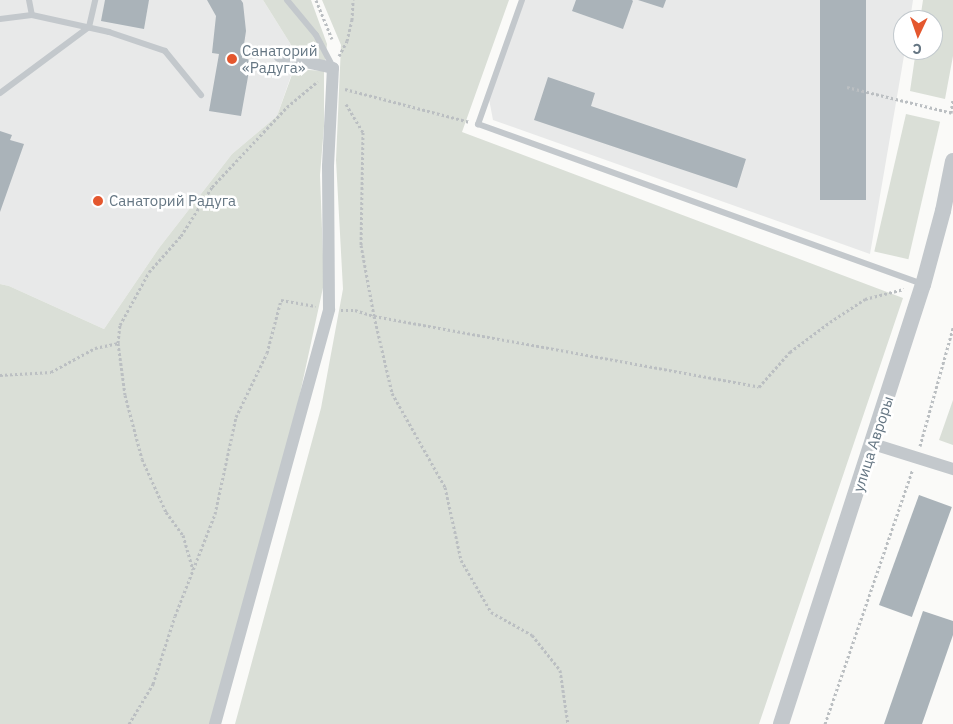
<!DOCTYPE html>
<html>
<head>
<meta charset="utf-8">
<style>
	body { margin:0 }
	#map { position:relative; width:953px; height:724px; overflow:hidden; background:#fafaf8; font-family:"IBM Plex Sans",sans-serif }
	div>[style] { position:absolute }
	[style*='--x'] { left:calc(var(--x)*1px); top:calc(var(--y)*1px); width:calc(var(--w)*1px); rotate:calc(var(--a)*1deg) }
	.built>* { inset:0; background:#e8e9e9 }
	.green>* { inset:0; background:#dadfd7; transform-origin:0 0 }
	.building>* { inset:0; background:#aab3b9; transform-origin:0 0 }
	.path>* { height:3px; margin-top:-1.5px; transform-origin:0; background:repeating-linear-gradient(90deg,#bbbfc2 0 2.5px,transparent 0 5px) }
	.service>* { height:6px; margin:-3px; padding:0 3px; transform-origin:3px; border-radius:3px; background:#c3c8cc }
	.minor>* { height:12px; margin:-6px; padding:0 6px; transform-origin:6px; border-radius:6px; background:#c3c8cc }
	.tertiary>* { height:16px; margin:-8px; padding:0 8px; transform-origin:8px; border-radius:8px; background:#c3c8cc }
	.dots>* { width:14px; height:14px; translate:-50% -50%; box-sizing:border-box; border:2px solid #fff; border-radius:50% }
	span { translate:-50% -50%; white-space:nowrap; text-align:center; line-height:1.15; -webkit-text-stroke:5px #fff; paint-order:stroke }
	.poi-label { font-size:15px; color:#657683 }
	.left { translate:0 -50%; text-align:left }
	.street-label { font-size:15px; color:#657683 }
	.north { position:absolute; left:893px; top:10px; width:50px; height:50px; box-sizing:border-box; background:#fff; border:1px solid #c1c8cd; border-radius:50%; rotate:183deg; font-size:14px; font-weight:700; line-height:20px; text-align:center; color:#657683 }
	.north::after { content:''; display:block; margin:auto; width:18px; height:22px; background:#e4572e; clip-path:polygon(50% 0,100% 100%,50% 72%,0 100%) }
</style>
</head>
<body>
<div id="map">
	<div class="built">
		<i style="clip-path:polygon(0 0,263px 0,298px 56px,277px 116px,232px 154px,159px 248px,104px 329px,9px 286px,0 284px)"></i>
		<i style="clip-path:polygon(523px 0,913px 0,910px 20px,903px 20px,903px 50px,905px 50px,870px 254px,493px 120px,489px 99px)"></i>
	</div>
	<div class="green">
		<i style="clip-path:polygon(263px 0,311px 0,327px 44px,325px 63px,298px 56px)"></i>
		<i style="clip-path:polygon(322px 0,509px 0,462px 132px,903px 298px,759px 724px,235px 724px,321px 408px,343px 289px,336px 160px,341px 45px)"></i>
		<i style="clip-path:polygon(923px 0,953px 0,953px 56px,945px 99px,910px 91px,916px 50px,933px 50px,933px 20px,920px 20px)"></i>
		<i style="clip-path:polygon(294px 69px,324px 71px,324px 126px,320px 175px,324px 283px,298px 403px,215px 724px,0 724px,0 284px,9px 286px,104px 329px,159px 248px,232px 154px,277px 116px)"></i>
		<i style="left:906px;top:114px;width:35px;height:141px;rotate:13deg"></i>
		<i style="clip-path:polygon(953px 400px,953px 445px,939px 440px)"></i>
	</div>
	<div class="building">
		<i style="clip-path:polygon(105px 0,149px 0,144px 29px,101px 21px)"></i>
		<i style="clip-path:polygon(207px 0,241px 0,243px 3px,246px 31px,242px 58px,251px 60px,241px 116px,209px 111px,219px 54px,212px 53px,216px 16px)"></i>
		<i style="clip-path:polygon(576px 0,632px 0,633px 1px,623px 29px,572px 11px)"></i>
		<i style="clip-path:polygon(638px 0,666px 0,663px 8px)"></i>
		<i style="left:820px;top:0;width:46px;height:200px"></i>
		<i style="clip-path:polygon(548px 77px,595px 93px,591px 106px,746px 159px,737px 188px,534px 120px)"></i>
		<i style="clip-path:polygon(0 131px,12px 135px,10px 140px,24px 144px,0 212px)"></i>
		<i style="left:919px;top:495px;width:35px;height:117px;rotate:20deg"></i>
		<i style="clip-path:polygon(923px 611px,953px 621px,953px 635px,922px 724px,884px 724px)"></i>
	</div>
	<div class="path">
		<i style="--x:316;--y:0;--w:42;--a:67.7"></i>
		<i style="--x:339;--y:56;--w:17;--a:-62"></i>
		<i style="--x:347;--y:41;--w:22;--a:-77"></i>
		<i style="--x:352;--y:20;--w:20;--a:-87"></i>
		<i style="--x:847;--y:87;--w:109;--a:13.8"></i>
		<i style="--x:345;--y:89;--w:129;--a:14.8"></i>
		<i style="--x:346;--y:104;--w:33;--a:59"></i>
		<i style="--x:363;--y:132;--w:113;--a:91"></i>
		<i style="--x:361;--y:245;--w:72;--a:79.6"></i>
		<i style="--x:374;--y:316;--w:391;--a:10.4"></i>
		<i style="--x:759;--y:387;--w:47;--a:-48.5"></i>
		<i style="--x:790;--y:352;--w:50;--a:-36.9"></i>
		<i style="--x:830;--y:322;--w:42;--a:-33.3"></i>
		<i style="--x:865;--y:299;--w:40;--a:-14.4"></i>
		<i style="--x:951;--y:113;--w:14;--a:-82"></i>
		<i style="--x:341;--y:310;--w:14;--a:0"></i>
		<i style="--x:355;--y:310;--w:20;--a:18"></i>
		<i style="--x:374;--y:316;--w:79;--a:76.8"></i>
		<i style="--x:392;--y:393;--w:108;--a:60.6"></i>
		<i style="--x:445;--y:487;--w:75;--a:77.6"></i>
		<i style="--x:461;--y:560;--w:60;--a:60"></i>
		<i style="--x:491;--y:612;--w:47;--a:29.3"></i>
		<i style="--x:532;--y:635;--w:45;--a:51.3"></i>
		<i style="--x:560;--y:670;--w:55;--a:81.6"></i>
		<i style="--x:118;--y:343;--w:52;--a:82.3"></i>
		<i style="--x:125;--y:395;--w:66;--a:75.1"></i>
		<i style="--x:142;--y:459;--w:58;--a:65.6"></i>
		<i style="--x:166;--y:512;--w:29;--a:54"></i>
		<i style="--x:183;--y:535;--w:36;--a:74"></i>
		<i style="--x:0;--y:375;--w:51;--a:-3.4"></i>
		<i style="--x:51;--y:372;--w:50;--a:-28.6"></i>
		<i style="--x:95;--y:348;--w:24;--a:-12"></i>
		<i style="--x:118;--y:343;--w:18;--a:-84"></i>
		<i style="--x:120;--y:325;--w:60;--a:-61.3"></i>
		<i style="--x:149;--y:272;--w:48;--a:-48.4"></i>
		<i style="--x:181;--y:236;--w:58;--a:-57.7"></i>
		<i style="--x:212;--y:187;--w:110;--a:-46.8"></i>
		<i style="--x:287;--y:107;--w:40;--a:-40"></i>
		<i style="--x:920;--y:446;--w:123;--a:-74.4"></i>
		<i style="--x:129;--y:724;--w:47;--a:-59"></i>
		<i style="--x:153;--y:684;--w:71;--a:-72.1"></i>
		<i style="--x:175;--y:616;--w:110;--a:-68.6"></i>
		<i style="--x:215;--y:514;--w:99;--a:-77.8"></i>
		<i style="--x:236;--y:417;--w:71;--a:-64.2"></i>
		<i style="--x:267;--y:353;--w:55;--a:-75.2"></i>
		<i style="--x:281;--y:300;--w:35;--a:10"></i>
		<i style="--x:825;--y:724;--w:268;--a:-71"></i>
	</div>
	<div class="service">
		<i style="--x:29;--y:0;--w:15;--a:79"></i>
		<i style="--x:287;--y:0;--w:45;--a:50.4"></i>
		<i style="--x:316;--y:35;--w:36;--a:62"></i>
		<i style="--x:522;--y:0;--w:132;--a:109.5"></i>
		<i style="--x:478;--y:124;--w:472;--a:19.8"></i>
		<i style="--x:0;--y:19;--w:32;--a:-7"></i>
		<i style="--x:32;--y:15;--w:79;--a:12.4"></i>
		<i style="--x:109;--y:32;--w:59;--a:18.7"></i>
		<i style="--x:165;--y:51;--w:57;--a:50.7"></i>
		<i style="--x:0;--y:93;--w:111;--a:-36.6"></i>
		<i style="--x:89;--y:27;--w:28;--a:-77"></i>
	</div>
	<div class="minor">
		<i style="--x:873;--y:444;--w:84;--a:17.4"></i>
		<i style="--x:215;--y:724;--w:430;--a:-74.6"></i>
		<i style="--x:329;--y:309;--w:143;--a:-90.4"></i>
		<i style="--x:328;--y:166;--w:98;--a:-87.1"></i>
		<i style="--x:333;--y:68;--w:55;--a:-167.5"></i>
	</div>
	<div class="tertiary">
		<i style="--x:781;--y:724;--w:461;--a:-72.1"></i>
		<i style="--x:923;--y:285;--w:77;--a:-74.9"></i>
		<i style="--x:943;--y:211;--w:51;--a:-78.7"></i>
	</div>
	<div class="dots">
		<i style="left:232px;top:59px;background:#e4572e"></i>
		<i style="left:98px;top:201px;background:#e4572e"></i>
	</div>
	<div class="poi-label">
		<span class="left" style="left:242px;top:59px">Санаторий<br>«Радуга»</span>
		<span class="left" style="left:109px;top:201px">Санаторий Радуга</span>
	</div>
	<div class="street-label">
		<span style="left:873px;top:444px;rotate:-72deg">улица Авроры</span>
	</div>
	<div class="north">С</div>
</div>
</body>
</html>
